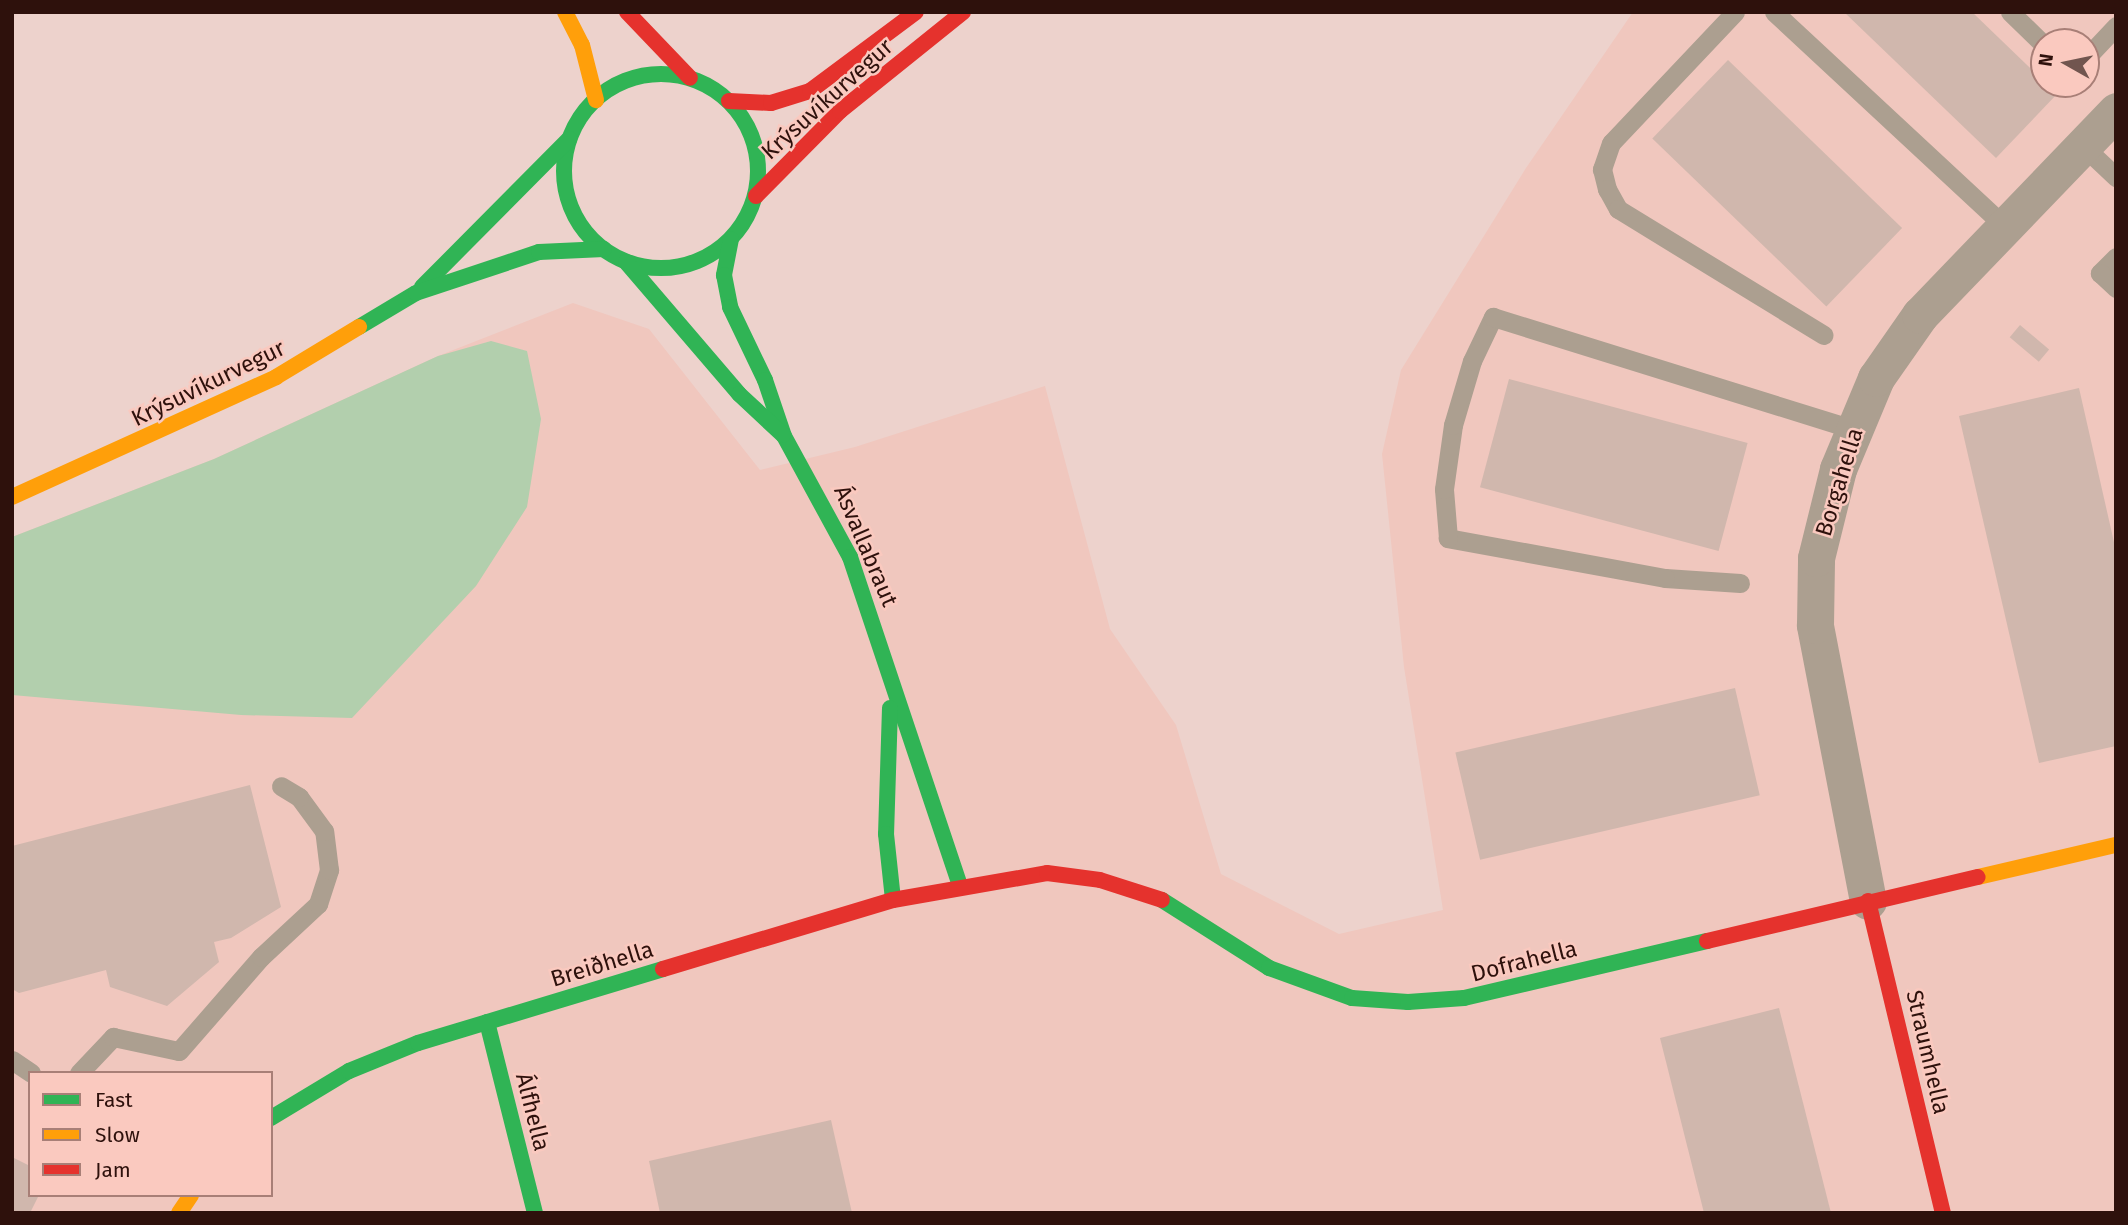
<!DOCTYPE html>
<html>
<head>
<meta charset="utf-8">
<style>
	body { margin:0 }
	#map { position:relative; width:2128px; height:1225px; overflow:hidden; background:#edd2cc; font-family:"Fira Sans",sans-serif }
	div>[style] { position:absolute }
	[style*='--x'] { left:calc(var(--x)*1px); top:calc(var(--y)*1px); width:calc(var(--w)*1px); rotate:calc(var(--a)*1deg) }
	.built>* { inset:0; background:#f0c7be }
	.green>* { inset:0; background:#b2cfad }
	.building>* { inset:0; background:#d0b7ad; transform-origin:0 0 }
	.lane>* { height:19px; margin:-9.5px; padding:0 9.5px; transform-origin:9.5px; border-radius:9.5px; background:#ac9f90 }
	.street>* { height:37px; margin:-18.5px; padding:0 18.5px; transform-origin:18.5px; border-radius:18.5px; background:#ac9f90 }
	.fast>* { height:16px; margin:-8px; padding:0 8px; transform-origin:8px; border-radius:8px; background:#30b455 }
	.fast>.ring { margin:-8px; padding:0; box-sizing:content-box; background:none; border:16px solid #30b455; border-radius:50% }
	.slow>* { height:16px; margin:-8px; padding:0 8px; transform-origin:8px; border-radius:8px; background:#ff9f0a }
	.jam>* { height:16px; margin:-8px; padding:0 8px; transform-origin:8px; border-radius:8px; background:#e5322d }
	span { translate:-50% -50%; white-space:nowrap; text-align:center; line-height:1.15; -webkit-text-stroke:5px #fac9bf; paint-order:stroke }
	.street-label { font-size:23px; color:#2e110c }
	.frame { position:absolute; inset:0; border:14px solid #2e110c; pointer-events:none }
	.legend { position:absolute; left:28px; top:1071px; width:245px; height:126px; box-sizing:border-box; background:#fac9bf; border:2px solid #a87f77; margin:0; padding:9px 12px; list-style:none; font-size:21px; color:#2e110c }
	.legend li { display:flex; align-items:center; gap:14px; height:35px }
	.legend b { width:35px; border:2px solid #a87f77 }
	.north { position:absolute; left:2030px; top:28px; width:70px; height:70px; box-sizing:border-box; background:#fac9bf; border:2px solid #a87f77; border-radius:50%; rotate:279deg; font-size:19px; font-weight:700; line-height:28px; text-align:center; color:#2e110c }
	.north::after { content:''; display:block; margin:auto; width:24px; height:32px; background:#71554f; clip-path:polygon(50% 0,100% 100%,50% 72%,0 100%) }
</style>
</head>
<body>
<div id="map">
	<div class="built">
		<i style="clip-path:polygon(evenodd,1633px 12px,2116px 12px,2116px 1213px,12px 1213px,12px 537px,214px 459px,438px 356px,573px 303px,649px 329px,760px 470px,855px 447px,1045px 386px,1110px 629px,1176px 725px,1221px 874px,1339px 934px,1443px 910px,1404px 667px,1382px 454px,1401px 370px,1526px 168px,1633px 12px,2044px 42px,2086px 42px,2086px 84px,2044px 84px,2044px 42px,1633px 12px,30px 1073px,271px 1073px,271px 1195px,30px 1195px,30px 1073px)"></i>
	</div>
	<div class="green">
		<i style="clip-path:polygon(491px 341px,527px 351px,541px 419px,527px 507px,476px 586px,352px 718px,241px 715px,12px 695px,12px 537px,214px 459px,438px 356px)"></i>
	</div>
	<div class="building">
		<i style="clip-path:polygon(1844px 12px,1972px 12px,2057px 94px,1996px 158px)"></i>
		<i style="left:1728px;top:60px;width:242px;height:109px;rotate:44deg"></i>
		<i style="left:2020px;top:325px;width:38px;height:16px;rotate:40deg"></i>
		<i style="left:1509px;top:379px;width:247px;height:112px;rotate:15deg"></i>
		<i style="clip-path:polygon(2079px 388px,2116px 551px,2116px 746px,2039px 763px,1959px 416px)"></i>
		<i style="left:1735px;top:688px;width:110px;height:287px;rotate:77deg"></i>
		<i style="clip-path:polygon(250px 785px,281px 907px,231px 938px,214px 942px,219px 962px,167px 1006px,110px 987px,106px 970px,19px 993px,12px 989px,12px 846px)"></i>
		<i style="clip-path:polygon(1779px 1008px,1831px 1213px,1704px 1213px,1660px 1038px)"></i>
		<i style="clip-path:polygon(831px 1120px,852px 1213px,660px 1213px,649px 1161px)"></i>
		<i style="clip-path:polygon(12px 1157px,30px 1166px,30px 1195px,39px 1195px,30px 1213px,12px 1213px)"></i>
	</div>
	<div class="lane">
		<i style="--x:1735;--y:12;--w:180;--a:133.4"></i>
		<i style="--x:1611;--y:143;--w:28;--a:109"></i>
		<i style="--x:1602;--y:169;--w:21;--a:76"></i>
		<i style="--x:1607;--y:189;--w:23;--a:61"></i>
		<i style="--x:1618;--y:209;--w:241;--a:31.5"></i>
		<i style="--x:1774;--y:12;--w:313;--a:42.9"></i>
		<i style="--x:2010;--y:12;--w:47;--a:44.1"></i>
		<i style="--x:2086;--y:58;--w:44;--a:-46.8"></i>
		<i style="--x:2082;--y:145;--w:47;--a:43.3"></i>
		<i style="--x:2116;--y:257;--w:23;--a:135"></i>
		<i style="--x:2100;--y:273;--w:22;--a:43"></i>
		<i style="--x:1740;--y:583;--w:75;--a:-176.2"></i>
		<i style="--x:1665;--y:578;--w:221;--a:-169.6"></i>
		<i style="--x:1448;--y:538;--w:49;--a:-94.7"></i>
		<i style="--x:1444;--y:489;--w:65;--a:-82"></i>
		<i style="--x:1453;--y:425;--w:67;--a:-73.5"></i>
		<i style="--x:1472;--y:361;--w:49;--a:-64.5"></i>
		<i style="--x:1493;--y:317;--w:377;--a:17.3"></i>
		<i style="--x:12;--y:1060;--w:23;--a:34"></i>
		<i style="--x:79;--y:1073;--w:50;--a:-46.6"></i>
		<i style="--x:113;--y:1037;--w:67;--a:12"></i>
		<i style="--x:179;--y:1051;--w:125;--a:-48.9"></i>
		<i style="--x:261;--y:957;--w:78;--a:-42.9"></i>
		<i style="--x:318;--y:904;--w:36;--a:-72"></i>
		<i style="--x:329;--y:870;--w:39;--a:-97"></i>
		<i style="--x:324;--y:831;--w:42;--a:-126.3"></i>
		<i style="--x:299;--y:797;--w:21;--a:-149"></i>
	</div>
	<div class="street">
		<i style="--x:1868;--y:901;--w:281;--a:-100.9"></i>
		<i style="--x:1815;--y:625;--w:67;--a:-89.1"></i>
		<i style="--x:1816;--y:558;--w:92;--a:-76.1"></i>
		<i style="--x:1838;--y:469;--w:99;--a:-67.3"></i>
		<i style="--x:1876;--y:378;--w:77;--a:-55.1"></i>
		<i style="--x:1920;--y:315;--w:283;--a:-46.1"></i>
	</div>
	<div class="fast">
		<i class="ring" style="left:564px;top:74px;width:178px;height:178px"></i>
		<i style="--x:731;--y:239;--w:37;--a:101"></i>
		<i style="--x:724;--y:275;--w:33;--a:79"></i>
		<i style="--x:730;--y:307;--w:81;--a:64.4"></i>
		<i style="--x:765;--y:380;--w:59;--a:71.3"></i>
		<i style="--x:784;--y:436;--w:138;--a:61.4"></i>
		<i style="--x:850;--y:557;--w:347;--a:71.5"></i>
		<i style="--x:626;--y:262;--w:174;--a:49.4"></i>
		<i style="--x:739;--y:394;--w:60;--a:43"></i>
		<i style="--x:422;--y:287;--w:209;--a:-45.2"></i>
		<i style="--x:359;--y:327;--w:66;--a:-30.8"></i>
		<i style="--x:416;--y:293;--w:130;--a:-18.4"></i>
		<i style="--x:539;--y:252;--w:65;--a:-2.6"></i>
		<i style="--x:890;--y:708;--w:126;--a:91.8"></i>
		<i style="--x:886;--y:834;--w:66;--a:83.9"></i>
		<i style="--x:1162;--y:900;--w:127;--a:32.4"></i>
		<i style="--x:1269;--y:968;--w:88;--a:19.9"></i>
		<i style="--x:1352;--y:998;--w:56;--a:4.1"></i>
		<i style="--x:1408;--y:1002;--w:56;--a:-4.1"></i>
		<i style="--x:1464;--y:998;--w:250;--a:-13.2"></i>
		<i style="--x:487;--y:1022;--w:197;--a:75.9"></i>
		<i style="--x:271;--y:1118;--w:91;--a:-31.1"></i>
		<i style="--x:349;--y:1071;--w:74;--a:-22.1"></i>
		<i style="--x:418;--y:1043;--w:256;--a:-16.8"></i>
	</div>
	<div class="slow">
		<i style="--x:565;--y:12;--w:37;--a:63"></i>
		<i style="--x:582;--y:45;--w:57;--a:75.7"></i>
		<i style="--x:12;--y:497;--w:290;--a:-24.4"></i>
		<i style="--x:276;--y:377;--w:97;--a:-31.1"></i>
		<i style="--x:1978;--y:877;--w:142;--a:-13.1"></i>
		<i style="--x:179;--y:1213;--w:22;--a:-56"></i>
	</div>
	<div class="jam">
		<i style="--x:627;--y:12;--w:91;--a:46.3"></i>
		<i style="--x:729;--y:101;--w:42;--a:2.7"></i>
		<i style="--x:771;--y:103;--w:41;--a:-17.1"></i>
		<i style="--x:810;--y:91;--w:132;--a:-36.7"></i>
		<i style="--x:756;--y:196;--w:120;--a:-45.3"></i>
		<i style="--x:840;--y:111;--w:158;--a:-38.8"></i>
		<i style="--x:1868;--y:901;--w:321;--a:76.5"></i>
		<i style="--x:1707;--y:941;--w:278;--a:-13.3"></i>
		<i style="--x:663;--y:969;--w:240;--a:-16.7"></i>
		<i style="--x:893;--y:900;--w:156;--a:-9.9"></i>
		<i style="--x:1047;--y:873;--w:53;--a:7.5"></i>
		<i style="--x:1100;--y:880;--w:65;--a:17.9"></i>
	</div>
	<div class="street-label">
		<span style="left:827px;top:99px;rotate:-42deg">Krýsuvíkurvegur</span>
		<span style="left:208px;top:383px;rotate:-26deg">Krýsuvíkurvegur</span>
		<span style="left:1839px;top:482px;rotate:-73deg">Borgahella</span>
		<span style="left:866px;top:546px;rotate:67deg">Ásvallabraut</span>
		<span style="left:1524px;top:961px;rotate:-14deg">Dofrahella</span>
		<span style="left:602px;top:964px;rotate:-17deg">Breiðhella</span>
		<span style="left:1928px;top:1052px;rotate:77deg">Straumhella</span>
		<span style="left:533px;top:1112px;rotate:76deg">Álfhella</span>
	</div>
	<div class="frame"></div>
	<ul class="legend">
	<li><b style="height:9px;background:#30b455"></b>Fast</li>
	<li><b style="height:9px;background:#ff9f0a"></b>Slow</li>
	<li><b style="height:9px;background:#e5322d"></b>Jam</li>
	</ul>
	<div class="north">N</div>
</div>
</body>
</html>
